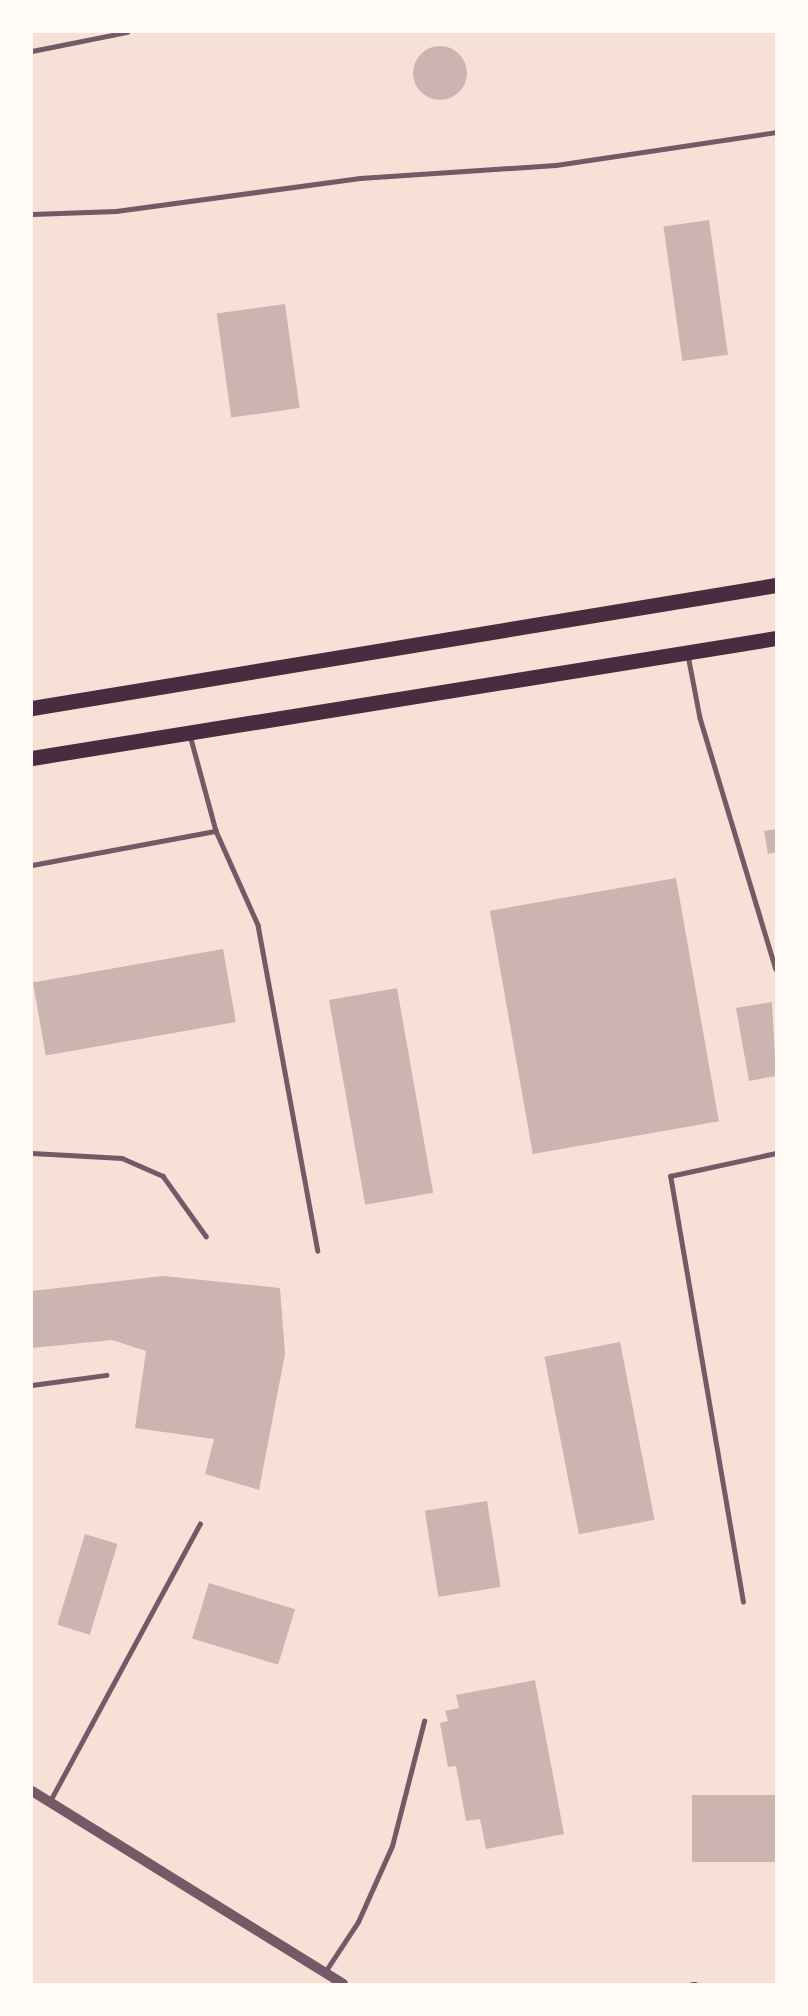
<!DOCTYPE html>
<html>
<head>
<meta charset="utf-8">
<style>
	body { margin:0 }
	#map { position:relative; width:808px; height:2016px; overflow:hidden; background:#f7e1d7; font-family:Manrope,sans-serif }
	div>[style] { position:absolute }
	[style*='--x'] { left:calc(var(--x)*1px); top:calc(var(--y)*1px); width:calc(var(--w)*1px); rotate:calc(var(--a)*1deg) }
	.building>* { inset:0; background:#ccb4b1; transform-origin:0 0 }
	.round { border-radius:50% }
	.service>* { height:4.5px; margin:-2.25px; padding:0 2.25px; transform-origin:2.25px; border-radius:2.25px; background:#755966 }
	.tertiary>* { height:10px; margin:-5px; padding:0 5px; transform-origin:5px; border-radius:5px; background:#755966 }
	.primary>* { height:15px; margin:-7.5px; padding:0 7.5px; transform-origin:7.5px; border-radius:7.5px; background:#4a2c40 }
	span { translate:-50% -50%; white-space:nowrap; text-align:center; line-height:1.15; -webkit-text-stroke:5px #fffaf5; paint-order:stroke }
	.frame { position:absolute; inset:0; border:33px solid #fffaf5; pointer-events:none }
</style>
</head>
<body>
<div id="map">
	<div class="building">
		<i class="round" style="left:413px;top:46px;width:54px;height:54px"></i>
		<i style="left:709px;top:220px;width:136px;height:46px;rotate:82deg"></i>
		<i style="left:285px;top:304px;width:105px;height:69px;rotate:82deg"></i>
		<i style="clip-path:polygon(776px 829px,776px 852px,768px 854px,764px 831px)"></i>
		<i style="left:676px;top:878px;width:247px;height:189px;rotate:80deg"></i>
		<i style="left:223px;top:949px;width:74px;height:193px;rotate:80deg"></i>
		<i style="left:397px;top:988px;width:208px;height:69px;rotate:80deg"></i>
		<i style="clip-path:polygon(772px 1002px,776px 1076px,749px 1081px,736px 1008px)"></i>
		<i style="clip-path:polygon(163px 1276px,280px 1288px,285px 1354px,259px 1490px,205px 1474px,214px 1439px,135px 1428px,146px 1351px,112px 1340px,32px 1348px,32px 1291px)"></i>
		<i style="left:620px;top:1342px;width:181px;height:77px;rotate:79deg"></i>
		<i style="left:487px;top:1501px;width:87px;height:63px;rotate:81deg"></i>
		<i style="left:85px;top:1534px;width:34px;height:95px;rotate:17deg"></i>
		<i style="left:209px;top:1583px;width:90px;height:58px;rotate:17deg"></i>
		<i style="clip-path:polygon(535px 1680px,564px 1834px,486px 1849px,480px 1819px,466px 1821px,456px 1766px,448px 1767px,440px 1723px,448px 1721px,445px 1711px,459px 1708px,456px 1695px)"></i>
		<i style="left:776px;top:1795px;width:67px;height:84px;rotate:90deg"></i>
	</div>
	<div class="service">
		<i style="--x:32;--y:51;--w:97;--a:-11.3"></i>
		<i style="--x:32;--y:214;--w:84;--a:-2"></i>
		<i style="--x:116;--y:211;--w:246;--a:-7.7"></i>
		<i style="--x:360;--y:178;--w:196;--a:-3.8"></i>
		<i style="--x:556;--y:165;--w:222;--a:-8.5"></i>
		<i style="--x:688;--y:655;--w:64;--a:79.2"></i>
		<i style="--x:700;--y:718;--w:262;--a:73.2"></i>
		<i style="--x:190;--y:735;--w:99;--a:74.8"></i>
		<i style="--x:216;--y:831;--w:103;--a:65.9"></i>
		<i style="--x:258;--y:925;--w:331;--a:79.6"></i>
		<i style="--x:32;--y:865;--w:187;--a:-10.5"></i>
		<i style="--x:32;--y:1153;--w:90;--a:3.2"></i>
		<i style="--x:122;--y:1158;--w:45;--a:23.7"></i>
		<i style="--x:163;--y:1176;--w:74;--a:54.4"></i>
		<i style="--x:32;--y:1385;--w:75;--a:-7.7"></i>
		<i style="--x:743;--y:1602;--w:432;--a:-99.7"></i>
		<i style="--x:670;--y:1176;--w:108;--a:-12.2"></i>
		<i style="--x:50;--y:1801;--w:315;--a:-61.6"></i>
		<i style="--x:325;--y:1972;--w:60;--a:-56.6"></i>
		<i style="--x:358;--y:1922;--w:83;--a:-65.9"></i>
		<i style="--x:392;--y:1846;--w:129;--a:-75.6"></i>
		<i style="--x:692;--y:1984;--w:4;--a:0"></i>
	</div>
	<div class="tertiary">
		<i style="--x:32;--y:1791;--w:366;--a:31.8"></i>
	</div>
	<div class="primary">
		<i style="--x:32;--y:708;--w:754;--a:-9.39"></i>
		<i style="--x:32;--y:758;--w:754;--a:-9.16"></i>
	</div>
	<div class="frame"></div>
</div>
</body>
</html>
